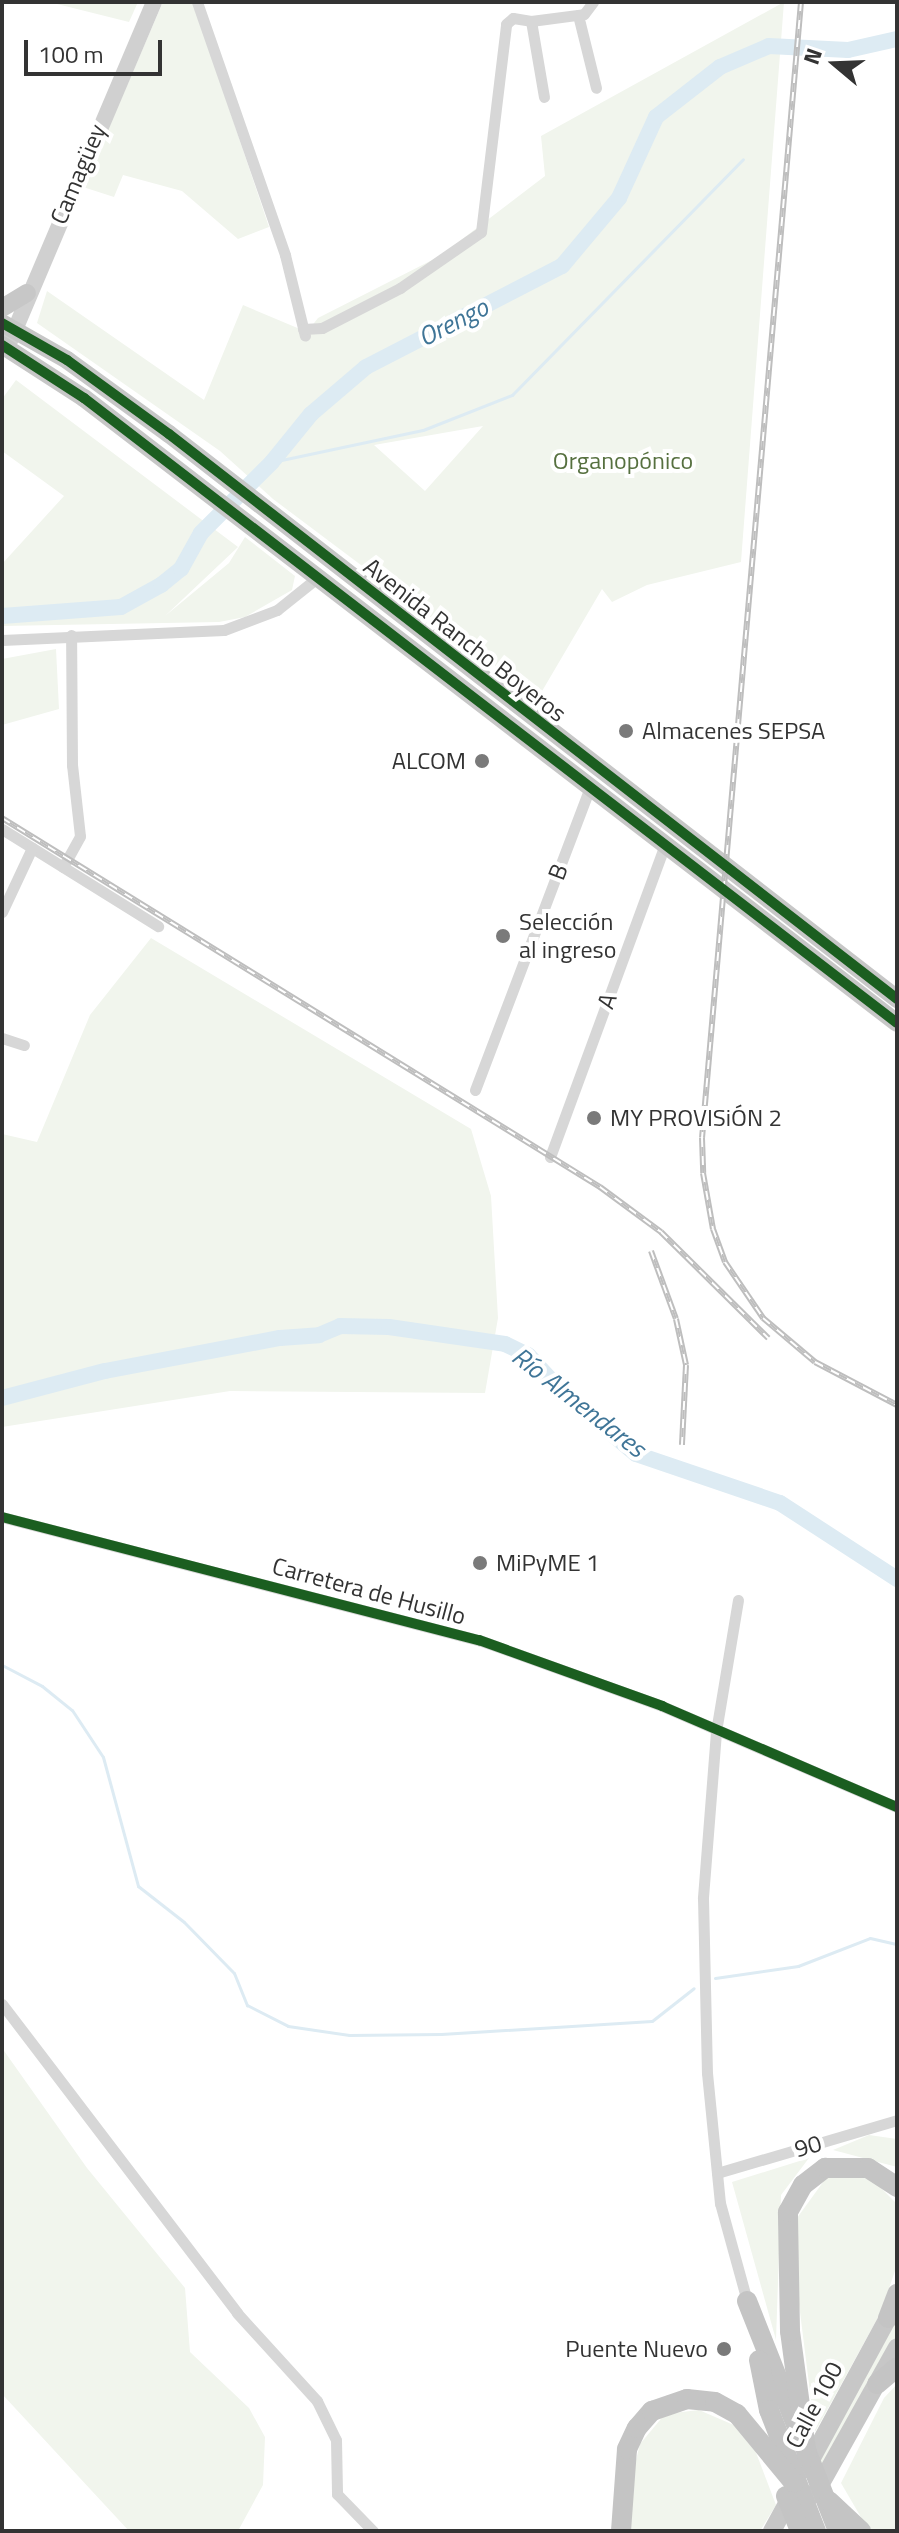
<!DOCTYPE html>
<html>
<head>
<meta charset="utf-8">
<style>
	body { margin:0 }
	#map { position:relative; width:899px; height:2533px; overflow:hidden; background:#fff; font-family:"Titillium Web",sans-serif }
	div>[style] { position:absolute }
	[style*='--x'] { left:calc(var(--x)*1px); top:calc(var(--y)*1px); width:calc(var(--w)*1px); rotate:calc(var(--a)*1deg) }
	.green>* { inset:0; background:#f1f5ed }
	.stream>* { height:3px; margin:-1.5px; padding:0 1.5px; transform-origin:1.5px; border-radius:1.5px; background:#ddebf3 }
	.river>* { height:16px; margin:-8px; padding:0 8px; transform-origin:8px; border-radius:8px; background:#ddebf3 }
	.minor>* { height:11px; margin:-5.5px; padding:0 5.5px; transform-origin:5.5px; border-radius:5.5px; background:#d7d7d7 }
	.secondary>* { height:16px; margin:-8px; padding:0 8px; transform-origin:8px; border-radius:8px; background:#d0d0d0 }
	.trunk>* { height:18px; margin:-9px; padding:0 9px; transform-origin:9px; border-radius:9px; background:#c7c7c7 }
	.motorway>* { height:20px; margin:-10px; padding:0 10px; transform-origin:10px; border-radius:10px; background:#c4c4c4 }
	.rail>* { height:6px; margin-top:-3px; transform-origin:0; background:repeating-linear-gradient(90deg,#fff 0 9px,#bebebe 0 18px); box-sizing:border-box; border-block:2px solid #bebebe }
	.cycleway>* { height:10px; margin:-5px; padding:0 5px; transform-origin:5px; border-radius:5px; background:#1b5e20 }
	.dots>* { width:22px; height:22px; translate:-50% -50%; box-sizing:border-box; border:4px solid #fff; border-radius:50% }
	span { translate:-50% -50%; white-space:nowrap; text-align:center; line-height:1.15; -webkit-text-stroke:8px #fff; paint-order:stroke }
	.street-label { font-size:24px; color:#333 }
	.park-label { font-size:24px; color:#56703f }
	.poi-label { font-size:24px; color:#333 }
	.left { translate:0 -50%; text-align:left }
	.right { translate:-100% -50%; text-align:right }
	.water-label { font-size:26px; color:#3f7597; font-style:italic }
	.frame { position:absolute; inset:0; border:4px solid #333; pointer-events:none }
	.north { position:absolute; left:795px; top:24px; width:80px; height:80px; -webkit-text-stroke:6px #fff; paint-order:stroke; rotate:289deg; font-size:22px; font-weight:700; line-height:32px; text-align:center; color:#333 }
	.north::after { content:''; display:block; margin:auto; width:28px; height:36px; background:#333; clip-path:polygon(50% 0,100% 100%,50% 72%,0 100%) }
	.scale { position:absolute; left:24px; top:40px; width:138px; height:36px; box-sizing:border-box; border:4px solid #333; border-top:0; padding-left:10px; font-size:24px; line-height:28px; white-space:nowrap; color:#333; -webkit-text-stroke:6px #fff; paint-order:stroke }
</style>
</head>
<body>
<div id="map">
	<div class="green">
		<i style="clip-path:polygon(49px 2px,138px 2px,129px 22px)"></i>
		<i style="clip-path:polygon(163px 2px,193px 2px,269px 227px,238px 239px,182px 191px,123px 175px,114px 197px,83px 187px)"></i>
		<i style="clip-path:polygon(evenodd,784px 2px,741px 562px,647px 585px,612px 602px,602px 589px,538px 698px,273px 499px,220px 451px,37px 323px,47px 291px,204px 400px,243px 305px,307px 332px,318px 318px,440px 256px,545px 176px,541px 136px,784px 2px,483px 426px,425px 491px,374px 445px,483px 426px)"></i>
		<i style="clip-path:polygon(16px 380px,238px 547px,165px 616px,229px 563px,245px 537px,295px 576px,292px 590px,245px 617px,219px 622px,2px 626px,2px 564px,64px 496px,2px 451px,2px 399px)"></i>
		<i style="clip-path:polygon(56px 649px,59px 709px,2px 725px,2px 659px)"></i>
		<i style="clip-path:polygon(151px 938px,471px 1129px,491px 1196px,498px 1318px,485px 1393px,230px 1391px,2px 1427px,2px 1134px,37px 1142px,90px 1015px)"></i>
		<i style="clip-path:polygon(2px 2048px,87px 2168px,185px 2288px,190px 2352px,249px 2408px,265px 2437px,263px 2485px,238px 2531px,129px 2531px,2px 2394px)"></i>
		<i style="clip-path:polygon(869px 2135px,897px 2139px,897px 2167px,833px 2150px)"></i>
		<i style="clip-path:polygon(809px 2158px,781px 2195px,776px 2340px,732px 2182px)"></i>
		<i style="clip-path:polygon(851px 2173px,874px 2181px,897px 2204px,897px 2265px,881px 2312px,815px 2432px,798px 2296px,797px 2218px,826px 2178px)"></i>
		<i style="clip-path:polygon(897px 2312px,897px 2336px,820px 2472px,816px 2462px)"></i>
		<i style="clip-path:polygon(897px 2384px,897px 2531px,869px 2531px,841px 2483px,884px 2398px)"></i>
		<i style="clip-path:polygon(699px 2410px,736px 2426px,755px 2450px,776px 2505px,760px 2531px,630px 2531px,631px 2480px,640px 2444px,665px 2414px)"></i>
	</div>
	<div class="stream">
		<i style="--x:272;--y:462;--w:154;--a:-12"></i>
		<i style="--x:423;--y:430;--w:96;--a:-21.5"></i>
		<i style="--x:512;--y:395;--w:330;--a:-45.6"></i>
		<i style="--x:2;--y:1665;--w:45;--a:27.7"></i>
		<i style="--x:42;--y:1686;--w:38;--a:39"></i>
		<i style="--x:72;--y:1710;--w:56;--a:56.6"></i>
		<i style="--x:103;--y:1757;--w:134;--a:74.8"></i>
		<i style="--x:138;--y:1886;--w:58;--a:38"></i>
		<i style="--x:184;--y:1922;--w:71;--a:45.6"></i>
		<i style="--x:234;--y:1973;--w:35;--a:68"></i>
		<i style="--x:247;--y:2005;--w:46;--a:27.1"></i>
		<i style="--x:288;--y:2026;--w:62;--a:8.4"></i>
		<i style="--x:349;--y:2035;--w:92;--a:-0.6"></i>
		<i style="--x:441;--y:2034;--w:211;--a:-3.5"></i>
		<i style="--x:652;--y:2021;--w:53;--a:-38.2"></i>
		<i style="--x:715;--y:1978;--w:84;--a:-8.2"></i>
		<i style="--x:798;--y:1966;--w:77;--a:-21.3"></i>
		<i style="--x:870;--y:1938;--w:28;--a:13"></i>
	</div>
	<div class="river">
		<i style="--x:2;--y:616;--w:119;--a:-4.3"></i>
		<i style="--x:121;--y:607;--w:46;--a:-28.8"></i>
		<i style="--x:161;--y:585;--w:26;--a:-39"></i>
		<i style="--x:181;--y:569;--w:41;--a:-60.9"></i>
		<i style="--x:201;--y:533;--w:100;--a:-45"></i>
		<i style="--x:272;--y:462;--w:62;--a:-50.9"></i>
		<i style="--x:311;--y:414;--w:72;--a:-40.5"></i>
		<i style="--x:366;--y:367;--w:220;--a:-27.3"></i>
		<i style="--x:562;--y:266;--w:89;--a:-50"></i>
		<i style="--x:619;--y:198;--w:89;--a:-65.4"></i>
		<i style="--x:656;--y:117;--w:81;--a:-38"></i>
		<i style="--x:720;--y:67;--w:53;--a:-23.2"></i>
		<i style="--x:769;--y:46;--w:79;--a:2.9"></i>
		<i style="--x:848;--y:50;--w:50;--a:-12.7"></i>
		<i style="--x:2;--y:1398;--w:106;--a:-14.7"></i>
		<i style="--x:105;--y:1371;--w:178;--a:-10.7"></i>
		<i style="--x:280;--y:1338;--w:39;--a:-4"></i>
		<i style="--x:319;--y:1335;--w:23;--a:-23"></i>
		<i style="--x:340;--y:1326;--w:49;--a:1.2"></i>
		<i style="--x:389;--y:1327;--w:117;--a:8.3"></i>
		<i style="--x:505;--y:1344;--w:25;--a:26"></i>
		<i style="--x:528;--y:1355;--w:47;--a:47.6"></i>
		<i style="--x:560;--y:1390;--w:99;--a:40.1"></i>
		<i style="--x:636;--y:1454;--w:152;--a:18.8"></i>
		<i style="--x:780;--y:1503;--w:140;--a:33"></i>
	</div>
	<div class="minor">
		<i style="--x:197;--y:2;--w:268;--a:70.8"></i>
		<i style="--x:285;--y:255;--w:83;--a:76.1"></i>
		<i style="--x:578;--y:15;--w:75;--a:76.1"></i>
		<i style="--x:531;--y:21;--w:77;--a:80.3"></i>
		<i style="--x:303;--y:329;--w:19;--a:-3"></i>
		<i style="--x:322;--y:328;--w:88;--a:-27.1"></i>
		<i style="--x:400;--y:288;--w:98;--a:-34.7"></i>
		<i style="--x:481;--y:232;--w:209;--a:-83.1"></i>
		<i style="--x:506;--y:24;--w:9;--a:-41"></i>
		<i style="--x:513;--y:18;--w:18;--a:9"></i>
		<i style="--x:531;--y:21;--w:53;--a:-7.5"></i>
		<i style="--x:584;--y:14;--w:15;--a:-53"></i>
		<i style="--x:2;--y:640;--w:222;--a:-2.6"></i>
		<i style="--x:224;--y:630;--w:57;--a:-20.7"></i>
		<i style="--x:277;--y:610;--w:51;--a:-38.7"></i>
		<i style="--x:2;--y:829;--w:184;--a:31.9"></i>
		<i style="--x:63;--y:867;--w:35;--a:-61"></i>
		<i style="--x:80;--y:836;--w:71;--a:-96.4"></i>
		<i style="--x:72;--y:765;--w:130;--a:-90.4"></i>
		<i style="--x:2;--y:912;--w:71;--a:-64.9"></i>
		<i style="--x:2;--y:1038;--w:23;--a:18"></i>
		<i style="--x:475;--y:1090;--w:323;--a:-69.2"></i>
		<i style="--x:550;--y:1157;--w:333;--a:-69.8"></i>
		<i style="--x:2;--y:1517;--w:493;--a:14.5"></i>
		<i style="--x:479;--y:1640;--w:195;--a:19.8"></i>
		<i style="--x:662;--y:1706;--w:256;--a:23.3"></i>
		<i style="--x:738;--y:1600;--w:134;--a:99.5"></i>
		<i style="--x:716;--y:1732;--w:167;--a:94.5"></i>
		<i style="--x:703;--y:1898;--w:175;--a:88.7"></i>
		<i style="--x:707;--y:2073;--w:131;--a:84.3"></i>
		<i style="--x:720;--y:2203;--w:102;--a:74.6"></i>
		<i style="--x:2;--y:2004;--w:388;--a:52.7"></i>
		<i style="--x:237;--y:2313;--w:119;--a:47.7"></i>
		<i style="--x:317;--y:2401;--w:43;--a:64"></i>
		<i style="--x:336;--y:2440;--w:54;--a:88.9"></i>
		<i style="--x:337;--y:2494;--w:52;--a:45.8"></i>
		<i style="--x:717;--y:2173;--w:188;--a:-16.4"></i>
	</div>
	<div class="secondary">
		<i style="--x:11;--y:339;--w:366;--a:-67"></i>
	</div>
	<div class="trunk">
		<i style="--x:2;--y:308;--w:29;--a:-31"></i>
		<i style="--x:2;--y:323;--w:75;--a:29.6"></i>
		<i style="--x:67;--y:360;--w:126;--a:36"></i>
		<i style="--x:169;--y:434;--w:922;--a:37.81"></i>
		<i style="--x:2;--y:345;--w:98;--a:32.9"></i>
		<i style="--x:84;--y:398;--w:1025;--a:37.55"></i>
		<i style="--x:806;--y:2469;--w:187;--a:-61.5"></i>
		<i style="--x:815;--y:2494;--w:168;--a:-60.8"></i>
		<i style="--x:772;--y:2531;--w:46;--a:-61.2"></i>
	</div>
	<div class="motorway">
		<i style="--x:747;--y:2301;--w:247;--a:68.4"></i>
		<i style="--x:888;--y:2318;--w:26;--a:-69"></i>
		<i style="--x:759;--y:2360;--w:51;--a:78.7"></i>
		<i style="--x:769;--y:2410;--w:130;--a:68.8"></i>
		<i style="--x:877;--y:2384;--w:26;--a:-40"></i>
		<i style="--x:807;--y:2457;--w:127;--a:-97.7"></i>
		<i style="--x:790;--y:2331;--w:119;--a:-91"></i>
		<i style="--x:788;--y:2212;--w:31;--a:-61"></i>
		<i style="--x:803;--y:2185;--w:28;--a:-38"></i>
		<i style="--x:825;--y:2168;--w:43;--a:0"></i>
		<i style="--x:868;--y:2168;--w:35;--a:33"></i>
		<i style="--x:786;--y:2496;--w:38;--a:68"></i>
		<i style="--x:829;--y:2501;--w:44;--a:43.2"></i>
		<i style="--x:621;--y:2531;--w:82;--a:-85.8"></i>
		<i style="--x:627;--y:2449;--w:23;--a:-65"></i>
		<i style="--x:637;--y:2428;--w:23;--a:-49"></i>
		<i style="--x:652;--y:2411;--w:37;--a:-19"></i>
		<i style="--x:687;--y:2399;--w:28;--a:6"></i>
		<i style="--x:715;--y:2402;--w:25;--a:29"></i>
		<i style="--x:737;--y:2414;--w:89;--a:50.4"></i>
	</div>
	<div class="rail">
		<i style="--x:801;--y:2;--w:1140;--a:94.98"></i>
		<i style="--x:702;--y:1138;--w:35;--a:88"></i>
		<i style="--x:703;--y:1173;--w:57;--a:79.9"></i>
		<i style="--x:713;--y:1229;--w:35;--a:70"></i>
		<i style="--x:725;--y:1262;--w:68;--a:55.8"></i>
		<i style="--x:763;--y:1318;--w:68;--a:40.2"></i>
		<i style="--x:815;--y:1362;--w:93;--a:27.7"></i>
		<i style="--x:2;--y:818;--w:703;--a:31.68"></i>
		<i style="--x:600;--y:1187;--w:76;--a:36.4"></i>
		<i style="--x:661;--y:1232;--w:151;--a:44.7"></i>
		<i style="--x:651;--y:1251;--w:72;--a:69.8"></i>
		<i style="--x:676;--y:1319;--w:47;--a:77.7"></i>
		<i style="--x:686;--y:1365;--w:80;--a:92.9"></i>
	</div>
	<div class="cycleway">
		<i style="--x:2;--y:323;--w:75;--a:29.6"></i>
		<i style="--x:67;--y:360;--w:126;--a:36"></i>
		<i style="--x:169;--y:434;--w:922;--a:37.81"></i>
		<i style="--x:2;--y:345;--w:98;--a:32.9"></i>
		<i style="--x:84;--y:398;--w:1025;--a:37.55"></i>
		<i style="--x:2;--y:1517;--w:493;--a:14.5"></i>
		<i style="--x:479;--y:1640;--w:195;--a:19.8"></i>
		<i style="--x:662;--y:1706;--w:256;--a:23.3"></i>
	</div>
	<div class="dots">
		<i style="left:626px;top:731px;background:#7a7a7a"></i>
		<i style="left:482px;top:761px;background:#7a7a7a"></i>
		<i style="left:503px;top:936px;background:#7a7a7a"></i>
		<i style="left:594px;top:1118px;background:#7a7a7a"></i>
		<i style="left:480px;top:1563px;background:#7a7a7a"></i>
		<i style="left:724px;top:2349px;background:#7a7a7a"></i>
	</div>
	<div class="street-label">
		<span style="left:78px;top:174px;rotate:-67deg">Camagüey</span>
		<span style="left:465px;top:640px;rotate:38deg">Avenida Rancho Boyeros</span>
		<span style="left:558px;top:872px;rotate:-69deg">B</span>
		<span style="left:607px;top:1001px;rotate:-70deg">A</span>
		<span style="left:369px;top:1591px;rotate:15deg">Carretera de Husillo</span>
		<span style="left:808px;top:2146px;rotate:-16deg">90</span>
		<span style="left:814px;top:2405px;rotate:-62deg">Calle 100</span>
	</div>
	<div class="park-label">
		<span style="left:623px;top:461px">Organopónico</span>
	</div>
	<div class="poi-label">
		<span class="left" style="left:642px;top:731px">Almacenes SEPSA</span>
		<span class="right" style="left:466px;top:761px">ALCOM</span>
		<span class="left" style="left:519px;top:936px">Selección<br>al ingreso</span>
		<span class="left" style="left:610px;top:1118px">MY PROVISiÓN 2</span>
		<span class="left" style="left:496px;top:1563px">MiPyME 1</span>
		<span class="right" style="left:708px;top:2349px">Puente Nuevo</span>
	</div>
	<div class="water-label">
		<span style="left:453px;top:322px;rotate:-27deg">Orengo</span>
		<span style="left:579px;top:1402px;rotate:38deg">Río Almendares</span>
	</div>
	<div class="frame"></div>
	<div class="north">N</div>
	<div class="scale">100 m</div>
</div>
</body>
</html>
